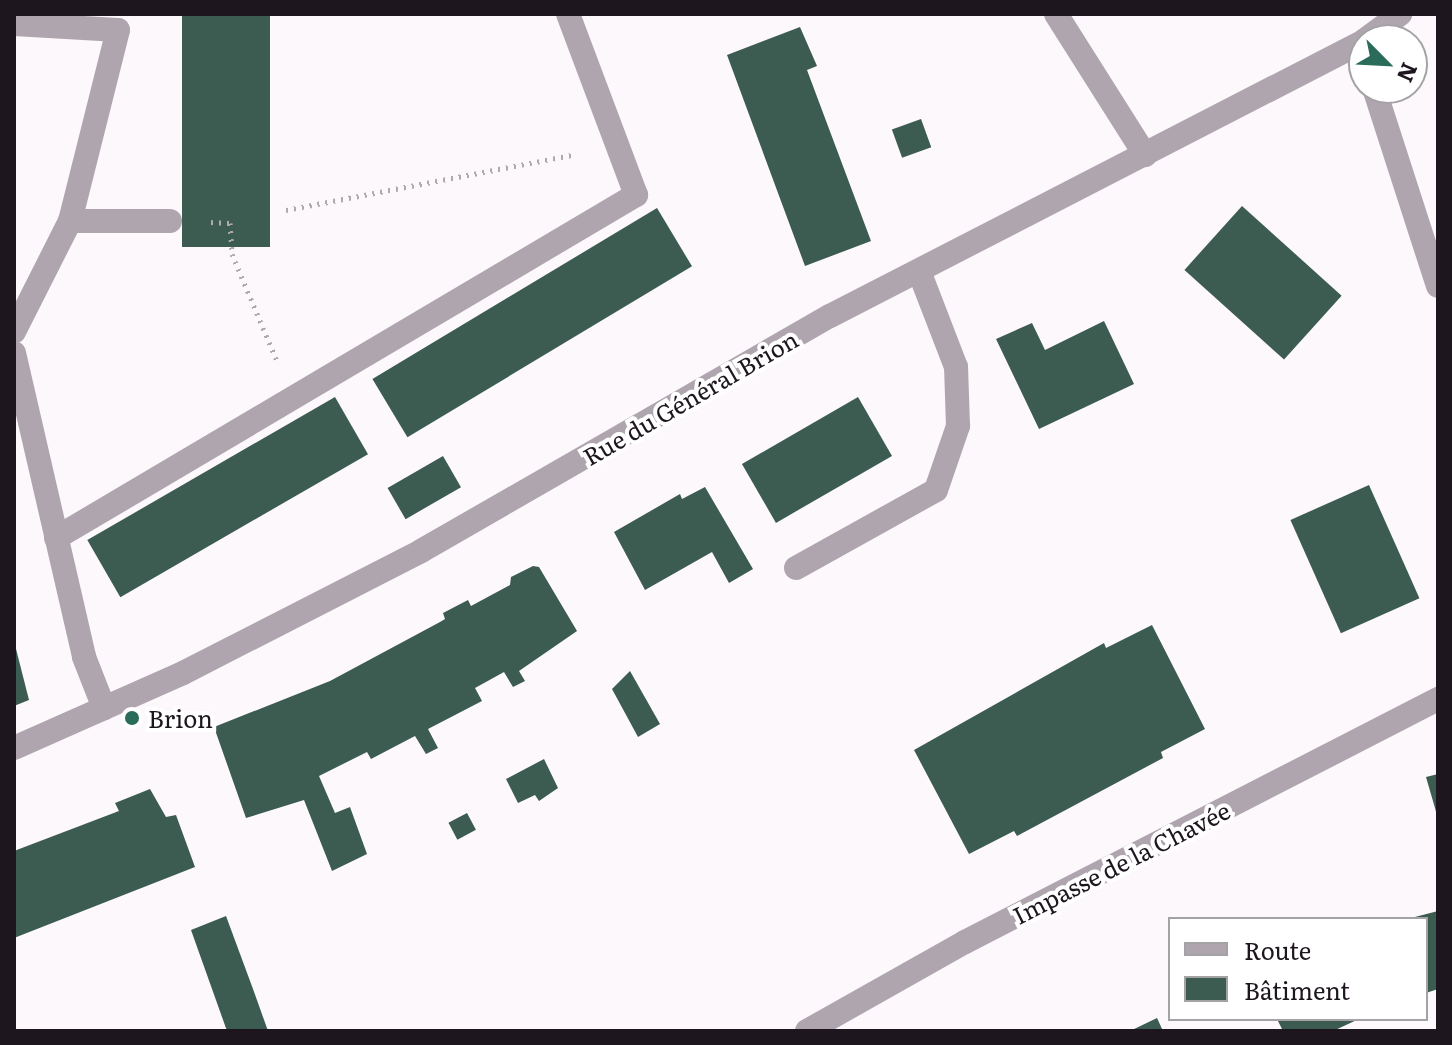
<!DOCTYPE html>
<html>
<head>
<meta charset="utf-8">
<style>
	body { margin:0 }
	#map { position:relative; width:1452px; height:1045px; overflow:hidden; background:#fdf8fc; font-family:Literata,serif }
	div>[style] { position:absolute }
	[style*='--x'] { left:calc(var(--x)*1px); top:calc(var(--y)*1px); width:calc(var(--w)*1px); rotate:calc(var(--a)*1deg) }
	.building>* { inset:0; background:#3c5b51; transform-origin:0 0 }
	.path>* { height:5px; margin-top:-2.5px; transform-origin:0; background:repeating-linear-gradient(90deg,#afa8ae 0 2px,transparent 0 8px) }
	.lane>* { height:24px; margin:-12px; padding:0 12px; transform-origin:12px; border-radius:12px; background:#afa5af }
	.street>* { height:24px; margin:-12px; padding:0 12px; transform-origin:12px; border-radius:12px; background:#afa5af }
	.dots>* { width:22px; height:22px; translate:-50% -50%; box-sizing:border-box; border:4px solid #fff; border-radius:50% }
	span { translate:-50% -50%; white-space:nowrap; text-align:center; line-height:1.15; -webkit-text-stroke:8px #fff; paint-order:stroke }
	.street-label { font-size:24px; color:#1e161e }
	.poi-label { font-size:24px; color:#1e161e }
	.left { translate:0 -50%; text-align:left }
	.frame { position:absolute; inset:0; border:16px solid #1e161e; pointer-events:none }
	.legend { position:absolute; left:1168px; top:917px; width:260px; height:104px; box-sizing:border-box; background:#fff; border:2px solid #a5a2a5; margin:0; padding:10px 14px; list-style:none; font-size:24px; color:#1e161e }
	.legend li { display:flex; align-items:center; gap:16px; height:40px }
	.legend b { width:40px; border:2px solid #a5a2a5 }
	.north { position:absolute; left:1348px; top:24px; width:80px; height:80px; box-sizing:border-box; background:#fff; border:2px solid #a5a2a5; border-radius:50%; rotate:114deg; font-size:22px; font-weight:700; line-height:32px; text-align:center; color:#1e161e }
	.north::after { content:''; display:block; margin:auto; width:28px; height:36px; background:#2a6b5a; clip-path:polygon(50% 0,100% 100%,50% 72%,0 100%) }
</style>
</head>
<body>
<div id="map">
	<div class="building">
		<i style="left:182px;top:14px;width:88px;height:233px"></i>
		<i style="clip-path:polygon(800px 27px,817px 66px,807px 70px,871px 241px,805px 266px,727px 55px)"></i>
		<i style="left:921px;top:119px;width:30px;height:31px;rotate:70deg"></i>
		<i style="left:1242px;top:206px;width:134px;height:86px;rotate:42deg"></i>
		<i style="left:657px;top:208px;width:68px;height:332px;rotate:59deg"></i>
		<i style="clip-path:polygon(1104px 321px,1134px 384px,1039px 429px,996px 339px,1032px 323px,1045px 350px)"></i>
		<i style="left:335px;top:397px;width:66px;height:286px;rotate:60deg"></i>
		<i style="left:858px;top:397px;width:68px;height:134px;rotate:60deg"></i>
		<i style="left:443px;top:456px;width:36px;height:64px;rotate:60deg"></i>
		<i style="left:1369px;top:485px;width:124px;height:86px;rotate:66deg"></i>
		<i style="clip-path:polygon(705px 487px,753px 569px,729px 583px,712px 552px,645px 590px,614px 532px,680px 494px,682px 499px)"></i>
		<i style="clip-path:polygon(533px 566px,539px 567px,577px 631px,519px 671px,525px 681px,513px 687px,504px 672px,475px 688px,482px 701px,428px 729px,438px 748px,426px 754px,415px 736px,371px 759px,367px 752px,319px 776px,335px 813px,350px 807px,367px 854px,332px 871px,304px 800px,246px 818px,214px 727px,330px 681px,440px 622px,445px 619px,443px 613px,468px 600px,471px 606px,510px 585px,511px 577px)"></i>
		<i style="clip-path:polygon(1152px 625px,1205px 729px,1161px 752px,1163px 758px,1017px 836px,1014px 831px,969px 854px,914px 750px,1104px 643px,1106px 648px)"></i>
		<i style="clip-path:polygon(14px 641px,29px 700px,14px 706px)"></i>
		<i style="clip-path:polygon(630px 671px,660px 724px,638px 737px,612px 689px)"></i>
		<i style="clip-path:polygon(544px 759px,558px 788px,539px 801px,535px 795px,518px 803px,506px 779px)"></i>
		<i style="clip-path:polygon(1438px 774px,1438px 815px,1437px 815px,1426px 777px)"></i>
		<i style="clip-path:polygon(150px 789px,166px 817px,176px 815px,195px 867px,14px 938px,14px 851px,119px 811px,115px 803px)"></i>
		<i style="left:467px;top:813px;width:19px;height:21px;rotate:62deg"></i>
		<i style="clip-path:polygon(1438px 911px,1438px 989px,1426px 993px,1426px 919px,1411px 918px)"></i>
		<i style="clip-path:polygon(226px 916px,253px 989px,268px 1031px,227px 1031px,191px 930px)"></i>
		<i style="clip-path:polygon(1157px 1018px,1163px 1031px,1130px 1031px)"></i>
		<i style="clip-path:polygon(1277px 1019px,1359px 1019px,1333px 1031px,1283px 1031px)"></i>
	</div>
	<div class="path">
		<i style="--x:286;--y:210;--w:295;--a:-10.9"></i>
		<i style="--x:211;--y:222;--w:19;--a:3"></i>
		<i style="--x:230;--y:223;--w:31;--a:86"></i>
		<i style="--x:232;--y:254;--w:116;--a:67.2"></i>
	</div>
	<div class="lane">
		<i style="--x:1056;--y:14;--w:167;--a:57.7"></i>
		<i style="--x:14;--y:24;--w:104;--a:3.3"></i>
		<i style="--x:118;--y:30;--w:197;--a:104.1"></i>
		<i style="--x:70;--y:221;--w:124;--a:116.8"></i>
		<i style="--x:70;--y:221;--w:100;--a:0"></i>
		<i style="--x:14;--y:353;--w:312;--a:77"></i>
		<i style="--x:84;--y:657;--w:55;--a:68.6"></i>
		<i style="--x:56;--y:538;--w:674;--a:-30.6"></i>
		<i style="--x:636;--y:195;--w:193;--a:-110.6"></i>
		<i style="--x:796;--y:568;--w:160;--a:-29.1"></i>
		<i style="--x:936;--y:490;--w:68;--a:-71"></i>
		<i style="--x:958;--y:426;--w:59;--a:-91.9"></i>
		<i style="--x:956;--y:367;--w:103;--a:-111.1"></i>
	</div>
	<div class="street">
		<i style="--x:1365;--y:40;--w:44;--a:-36.6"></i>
		<i style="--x:1374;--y:88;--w:208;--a:72.1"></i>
		<i style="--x:14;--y:748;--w:185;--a:-23.9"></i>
		<i style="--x:183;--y:673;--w:267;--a:-27.1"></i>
		<i style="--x:421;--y:551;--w:472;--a:-29.9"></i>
		<i style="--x:830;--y:316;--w:601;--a:-27.25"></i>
		<i style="--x:807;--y:1031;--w:181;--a:-29.4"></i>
		<i style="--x:965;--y:942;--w:532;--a:-27.19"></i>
	</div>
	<div class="dots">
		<i style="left:132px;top:718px;background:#2a6b5a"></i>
	</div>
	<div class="street-label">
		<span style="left:690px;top:397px;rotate:-30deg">Rue du Général Brion</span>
		<span style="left:1121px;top:862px;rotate:-27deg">Impasse de la Chavée</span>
	</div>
	<div class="poi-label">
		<span class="left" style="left:148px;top:718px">Brion</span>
	</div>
	<div class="frame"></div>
	<ul class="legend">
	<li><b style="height:10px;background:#afa5af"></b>Route</li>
	<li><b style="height:22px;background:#3c5b51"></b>Bâtiment</li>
	</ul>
	<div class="north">N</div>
</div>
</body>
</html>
